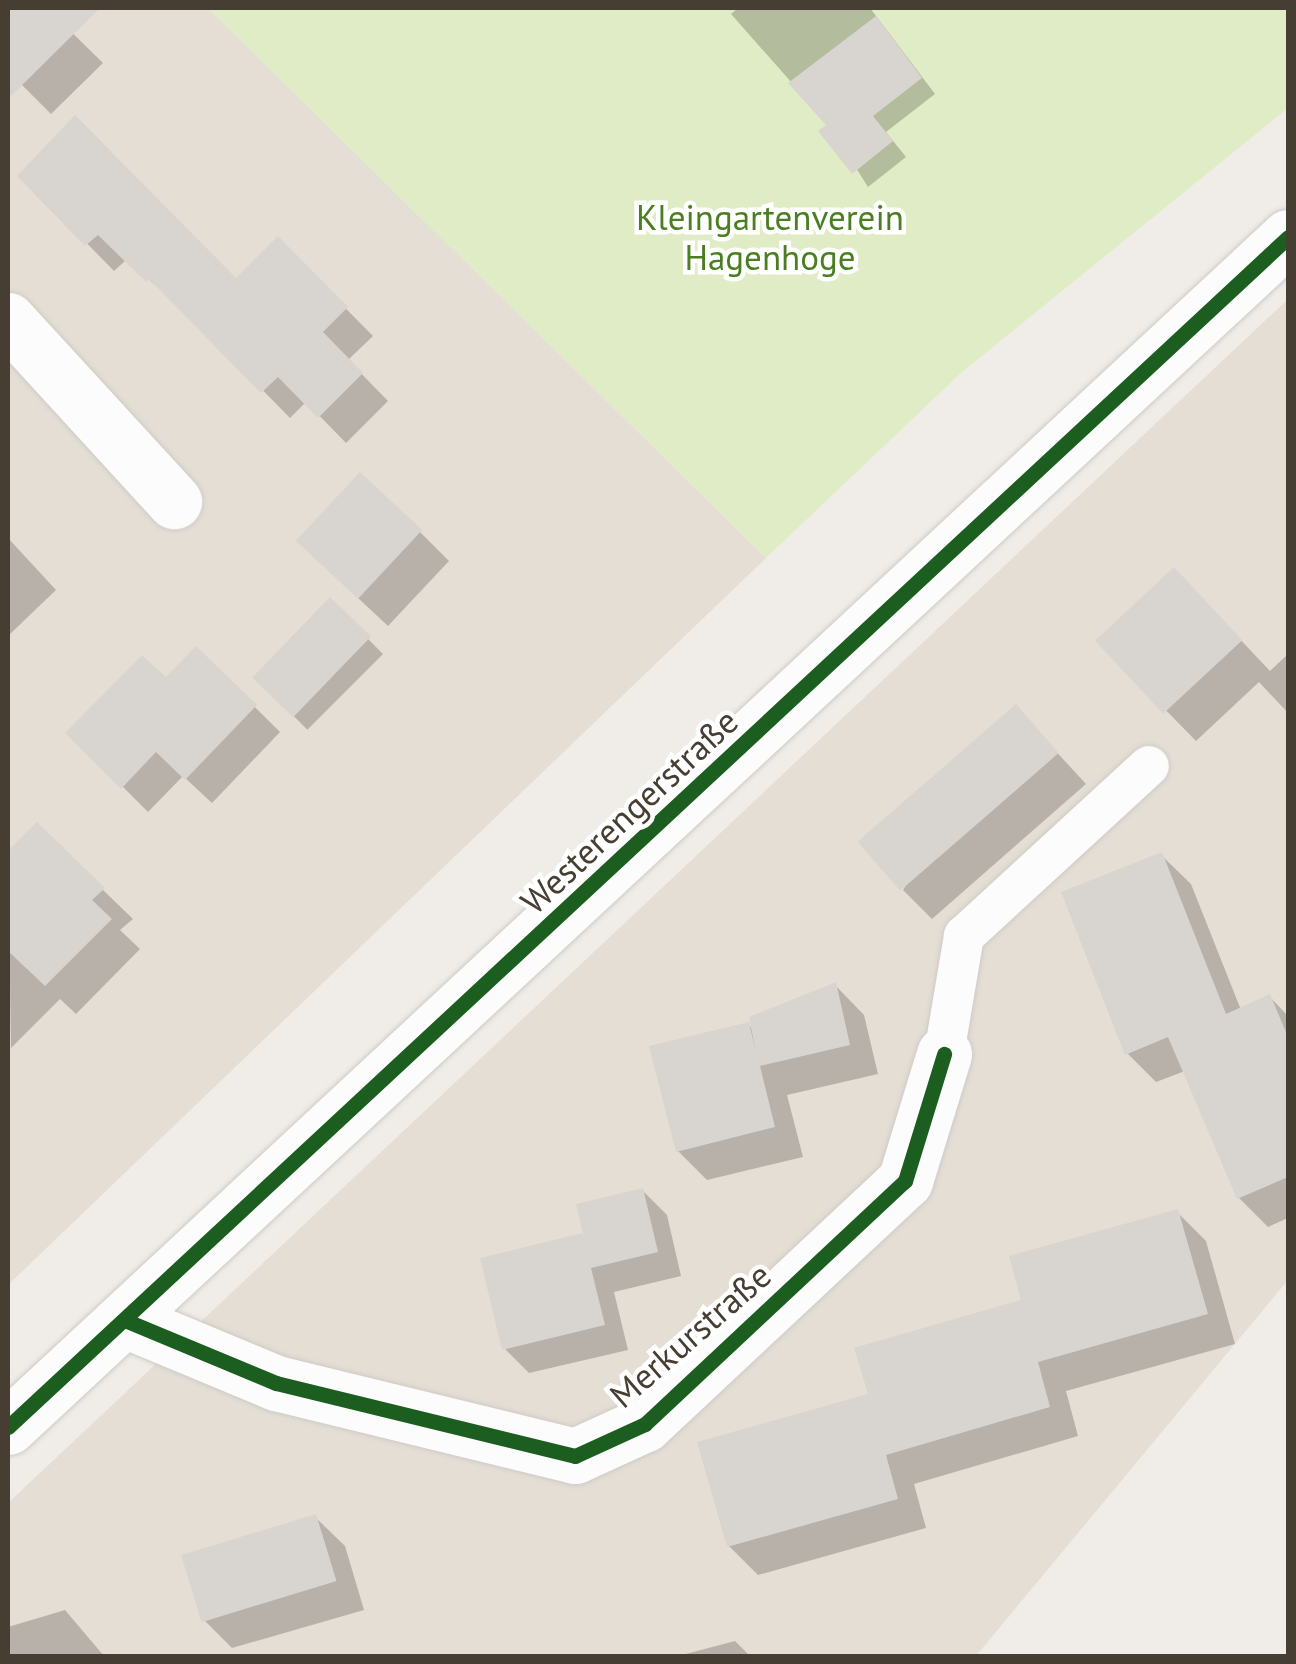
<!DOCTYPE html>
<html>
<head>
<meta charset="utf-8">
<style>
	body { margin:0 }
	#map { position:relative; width:1296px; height:1664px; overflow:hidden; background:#f0ede8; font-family:"PT Sans",sans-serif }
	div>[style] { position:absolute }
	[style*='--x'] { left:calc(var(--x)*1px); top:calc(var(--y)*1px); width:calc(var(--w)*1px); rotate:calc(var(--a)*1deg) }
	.residential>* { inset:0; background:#e5ded5 }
	.green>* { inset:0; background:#e0ecc5 }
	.shadow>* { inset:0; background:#0003; transform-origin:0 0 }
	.building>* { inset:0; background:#d8d4cf; transform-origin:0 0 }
	.roads { filter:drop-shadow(0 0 2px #cecbc5) drop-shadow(0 0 2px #cecbc5) }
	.service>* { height:40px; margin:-20px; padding:0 20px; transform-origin:20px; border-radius:20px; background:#fdfcfc }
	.minor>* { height:55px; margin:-27.5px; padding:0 27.5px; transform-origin:27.5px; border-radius:27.5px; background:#fdfcfc }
	.cycleway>* { height:15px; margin:-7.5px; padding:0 7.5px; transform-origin:7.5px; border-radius:7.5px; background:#1b5e20 }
	span { translate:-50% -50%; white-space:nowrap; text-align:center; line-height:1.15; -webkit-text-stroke:9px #fff; paint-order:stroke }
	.park-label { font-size:35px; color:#4b7e21 }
	.street-label { font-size:35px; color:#473e33 }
	.frame { position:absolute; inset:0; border:10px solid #473e33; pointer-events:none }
</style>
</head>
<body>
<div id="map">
	<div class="residential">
		<i style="clip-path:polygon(8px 8px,208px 8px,766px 558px,8px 1285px)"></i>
		<i style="clip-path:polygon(1288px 299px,1288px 1280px,976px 1656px,8px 1656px,8px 1503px)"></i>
	</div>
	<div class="green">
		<i style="clip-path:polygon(208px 8px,1288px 8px,1288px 108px,962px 372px,766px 558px)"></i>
	</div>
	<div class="shadow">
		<i style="clip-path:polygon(8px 8px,47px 8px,103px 63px,51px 114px,20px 83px,8px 95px)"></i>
		<i style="clip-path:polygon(738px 8px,870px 8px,935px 94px,886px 132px,906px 157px,868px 187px,829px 125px,731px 14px)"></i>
		<i style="clip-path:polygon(21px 176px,236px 281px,278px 240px,373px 336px,348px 360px,388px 401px,346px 443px,306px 402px,290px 418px,178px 304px,126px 260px,114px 271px)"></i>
		<i style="clip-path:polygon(420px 532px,449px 561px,388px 626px,328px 570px)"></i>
		<i style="clip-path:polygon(8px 538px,56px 590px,8px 636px)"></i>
		<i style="clip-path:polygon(1203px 600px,1270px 671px,1288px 654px,1288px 713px,1259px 682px,1196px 741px,1099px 642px)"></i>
		<i style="left:330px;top:601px;width:75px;height:107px;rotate:45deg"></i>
		<i style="clip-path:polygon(196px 649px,280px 732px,212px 803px,183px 776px,148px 812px,69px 733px,166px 680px)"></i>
		<i style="clip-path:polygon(1016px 708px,1086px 784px,932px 919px,903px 890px)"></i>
		<i style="clip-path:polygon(37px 826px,133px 919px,120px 930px,140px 949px,76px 1014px,60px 999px,11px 1048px,8px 855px)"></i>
		<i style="clip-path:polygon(1161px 855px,1191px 884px,1241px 1010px,1270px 997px,1288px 1016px,1288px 1218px,1268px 1227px,1239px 1198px,1185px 1071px,1156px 1082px,1127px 1053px)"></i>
		<i style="clip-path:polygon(835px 985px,864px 1015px,878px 1074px,787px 1095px,803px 1157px,707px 1180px,678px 1151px,748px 1024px,754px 1031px)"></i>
		<i style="clip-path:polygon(642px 1190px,667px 1215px,681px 1276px,614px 1292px,628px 1350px,529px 1373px,504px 1348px,582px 1236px,587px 1241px)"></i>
		<i style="clip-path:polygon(1177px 1212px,1206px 1241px,1235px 1344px,1066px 1391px,1078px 1436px,914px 1484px,926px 1528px,758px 1575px,729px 1546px,1024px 1302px)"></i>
		<i style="clip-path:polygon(315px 1517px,345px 1546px,364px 1610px,232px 1648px,203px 1619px)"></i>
		<i style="clip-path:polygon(65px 1610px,104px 1656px,8px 1656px,8px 1627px)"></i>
		<i style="clip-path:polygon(735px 1641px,750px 1656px,678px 1656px)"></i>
	</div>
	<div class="building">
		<i style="clip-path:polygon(8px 8px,100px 8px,8px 99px)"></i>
		<i style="clip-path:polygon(876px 16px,922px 78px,873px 116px,893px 141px,852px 174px,818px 131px,826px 125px,788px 83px)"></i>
		<i style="clip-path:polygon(75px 115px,236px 278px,278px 236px,348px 307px,323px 332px,363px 373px,318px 418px,278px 377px,261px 393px,149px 279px,146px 282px,98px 235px,85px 246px,17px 176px)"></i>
		<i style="left:360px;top:472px;width:85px;height:94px;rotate:43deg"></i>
		<i style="left:1174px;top:567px;width:100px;height:108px;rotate:47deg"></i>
		<i style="left:330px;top:597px;width:57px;height:112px;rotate:44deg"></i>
		<i style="clip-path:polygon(196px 646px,257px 705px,185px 780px,156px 752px,121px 789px,65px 733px,142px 655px,166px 677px)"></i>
		<i style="left:1016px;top:704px;width:65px;height:210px;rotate:49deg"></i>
		<i style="clip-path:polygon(37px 822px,105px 888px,92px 900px,112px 919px,45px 986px,8px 951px,8px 851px)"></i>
		<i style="clip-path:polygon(1162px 852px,1226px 1014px,1270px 994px,1288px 1037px,1288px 1177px,1237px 1199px,1168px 1037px,1125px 1055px,1061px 892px)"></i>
		<i style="clip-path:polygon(836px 982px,850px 1045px,760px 1066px,775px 1127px,676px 1152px,649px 1046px,749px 1022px,756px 1053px,749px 1017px)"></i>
		<i style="clip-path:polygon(643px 1188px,658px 1252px,591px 1268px,605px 1325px,502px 1350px,480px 1258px,582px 1233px,585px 1242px,576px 1204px)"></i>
		<i style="clip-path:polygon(1178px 1209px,1208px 1314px,1038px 1362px,1050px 1407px,886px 1455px,898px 1499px,727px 1547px,697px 1442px,868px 1394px,854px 1348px,1021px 1300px,1009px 1256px)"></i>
		<i style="left:316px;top:1514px;width:70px;height:141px;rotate:73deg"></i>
	</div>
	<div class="roads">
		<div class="service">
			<i style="--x:944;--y:1054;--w:120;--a:-80.4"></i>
			<i style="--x:964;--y:936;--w:251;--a:-42.6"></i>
		</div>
		<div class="minor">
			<i style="--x:8;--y:320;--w:246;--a:47.5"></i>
			<i style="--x:127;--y:1321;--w:161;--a:22.6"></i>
			<i style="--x:276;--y:1383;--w:308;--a:13.7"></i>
			<i style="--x:575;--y:1456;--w:77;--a:-24.6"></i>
			<i style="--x:645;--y:1424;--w:356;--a:-43.1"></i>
			<i style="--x:905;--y:1181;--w:133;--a:-72.9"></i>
			<i style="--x:8;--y:1427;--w:1748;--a:-42.91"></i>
		</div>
	</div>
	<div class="cycleway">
		<i style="--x:127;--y:1321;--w:161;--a:22.6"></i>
		<i style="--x:276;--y:1383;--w:308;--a:13.7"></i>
		<i style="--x:575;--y:1456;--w:77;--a:-24.6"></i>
		<i style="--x:645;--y:1424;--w:356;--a:-43.1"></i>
		<i style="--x:905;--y:1181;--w:133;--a:-72.9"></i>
		<i style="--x:8;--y:1427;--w:1748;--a:-42.91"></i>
	</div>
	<div class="park-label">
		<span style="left:770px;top:237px">Kleingartenverein<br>Hagenhoge</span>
	</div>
	<div class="street-label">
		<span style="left:629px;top:811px;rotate:-43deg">Westerengerstraße</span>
		<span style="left:690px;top:1335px;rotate:-41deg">Merkurstraße</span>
	</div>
	<div class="frame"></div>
</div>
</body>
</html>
